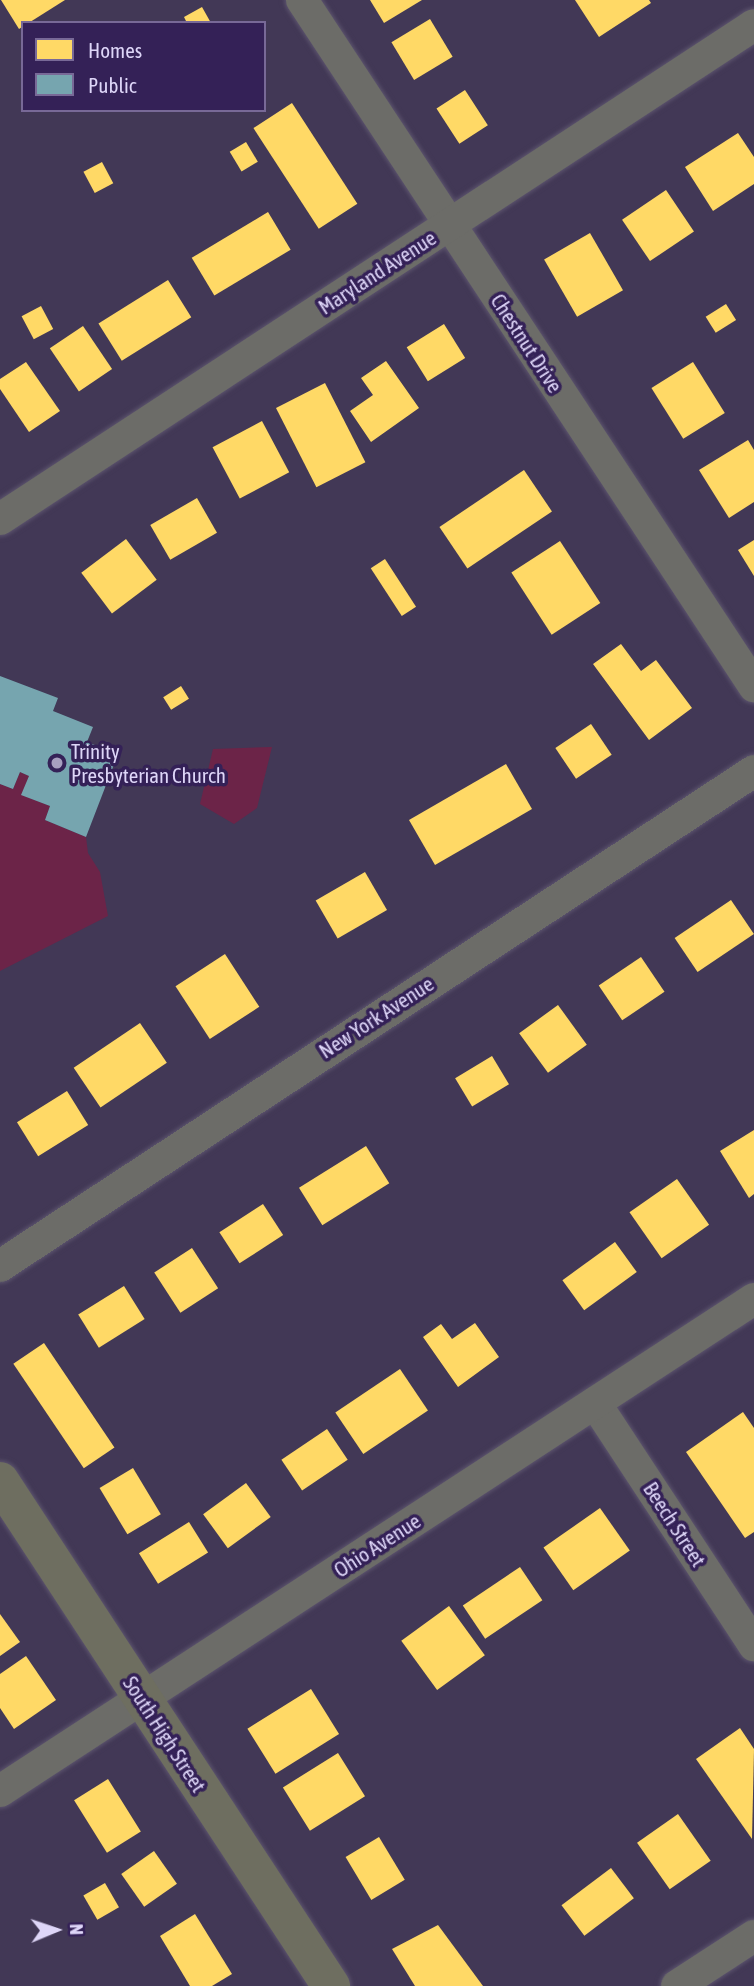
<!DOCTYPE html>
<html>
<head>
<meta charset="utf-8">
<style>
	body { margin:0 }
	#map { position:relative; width:754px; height:1986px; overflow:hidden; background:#423856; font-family:"Asap Condensed",sans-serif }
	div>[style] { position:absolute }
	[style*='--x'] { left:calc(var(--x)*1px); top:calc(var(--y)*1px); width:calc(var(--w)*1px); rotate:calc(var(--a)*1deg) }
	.green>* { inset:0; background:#6c2448 }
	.homes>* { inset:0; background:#ffd966; transform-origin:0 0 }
	.public>* { inset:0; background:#76a5af }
	.roads { filter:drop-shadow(0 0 2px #5c546d) drop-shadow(0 0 2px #5c546d) }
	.minor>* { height:32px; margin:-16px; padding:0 16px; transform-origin:16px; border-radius:16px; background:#6c6c68 }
	.major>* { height:38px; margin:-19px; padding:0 19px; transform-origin:19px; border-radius:19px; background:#6e6e60 }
	.dots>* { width:19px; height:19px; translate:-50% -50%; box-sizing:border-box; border:4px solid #342157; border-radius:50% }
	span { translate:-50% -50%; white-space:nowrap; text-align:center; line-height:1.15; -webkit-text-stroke:7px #342157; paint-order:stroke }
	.street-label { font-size:21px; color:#ded6f8 }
	.poi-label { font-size:21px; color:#ded6f8 }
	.left { translate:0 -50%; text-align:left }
	.legend { position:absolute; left:21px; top:21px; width:245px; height:91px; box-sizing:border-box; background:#342157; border:2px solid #786997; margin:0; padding:9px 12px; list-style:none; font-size:21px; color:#ded6f8 }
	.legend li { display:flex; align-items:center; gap:14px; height:35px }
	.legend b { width:35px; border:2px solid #786997 }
	.north { position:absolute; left:21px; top:1895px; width:70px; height:70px; -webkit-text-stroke:5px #342157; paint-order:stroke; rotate:88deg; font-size:19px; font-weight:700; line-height:28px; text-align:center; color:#ded6f8 }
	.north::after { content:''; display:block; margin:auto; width:24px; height:32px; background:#ded6f8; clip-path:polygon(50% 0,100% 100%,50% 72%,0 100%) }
</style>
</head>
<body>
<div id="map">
	<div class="green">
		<i style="clip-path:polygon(272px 747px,257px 808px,234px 824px,200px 804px,213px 749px)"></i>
		<i style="clip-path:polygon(20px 772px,29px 776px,22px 795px,50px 806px,45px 820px,86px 837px,88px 853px,100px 872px,108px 916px,0 971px,0 784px,13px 789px)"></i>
	</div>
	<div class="homes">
		<i style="clip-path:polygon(1px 0,65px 0,19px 29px)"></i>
		<i style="clip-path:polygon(370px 0,422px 0,384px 23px)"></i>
		<i style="clip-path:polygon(575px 0,649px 0,651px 3px,599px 37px)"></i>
		<i style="clip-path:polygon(202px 7px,211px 23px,187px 23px,184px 17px)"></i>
		<i style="left:430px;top:19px;width:44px;height:45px;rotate:59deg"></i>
		<i style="left:465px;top:90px;width:42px;height:34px;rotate:57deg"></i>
		<i style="left:292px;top:103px;width:120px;height:46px;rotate:57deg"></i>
		<i style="clip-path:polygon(738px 133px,754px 157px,754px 184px,713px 211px,685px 167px)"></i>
		<i style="left:246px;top:142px;width:23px;height:19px;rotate:59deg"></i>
		<i style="left:102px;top:162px;width:24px;height:21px;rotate:62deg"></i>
		<i style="left:666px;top:190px;width:50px;height:53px;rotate:56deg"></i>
		<i style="left:268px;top:212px;width:44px;height:89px;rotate:59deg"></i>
		<i style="left:590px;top:233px;width:66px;height:53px;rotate:60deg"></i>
		<i style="left:168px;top:280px;width:44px;height:82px;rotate:58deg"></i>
		<i style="left:726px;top:304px;width:19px;height:24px;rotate:58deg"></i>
		<i style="left:41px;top:306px;width:26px;height:22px;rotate:62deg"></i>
		<i style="left:444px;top:324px;width:40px;height:44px;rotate:58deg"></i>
		<i style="left:83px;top:326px;width:52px;height:40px;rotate:56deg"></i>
		<i style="clip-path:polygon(386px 361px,419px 408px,371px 442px,350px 411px,373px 395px,361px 378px)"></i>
		<i style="clip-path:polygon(26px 362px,60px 411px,29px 432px,0 389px,0 379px)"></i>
		<i style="left:693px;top:362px;width:60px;height:49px;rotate:58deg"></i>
		<i style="left:325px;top:383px;width:89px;height:55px;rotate:63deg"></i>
		<i style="left:262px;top:421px;width:58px;height:56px;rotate:62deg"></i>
		<i style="clip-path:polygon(748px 440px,754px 450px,754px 502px,729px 518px,699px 470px)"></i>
		<i style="left:524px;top:470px;width:50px;height:102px;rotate:56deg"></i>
		<i style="left:197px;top:498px;width:40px;height:54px;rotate:60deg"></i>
		<i style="left:126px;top:539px;width:51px;height:56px;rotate:53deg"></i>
		<i style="clip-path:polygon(754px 540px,754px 576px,738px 550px)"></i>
		<i style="left:560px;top:541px;width:74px;height:58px;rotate:57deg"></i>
		<i style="left:385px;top:559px;width:57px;height:17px;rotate:57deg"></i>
		<i style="clip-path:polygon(621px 644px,641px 671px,656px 660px,692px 708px,649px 740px,593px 664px)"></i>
		<i style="left:181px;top:686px;width:15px;height:21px;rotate:58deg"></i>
		<i style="left:591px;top:724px;width:37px;height:43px;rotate:56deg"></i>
		<i style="left:506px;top:764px;width:52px;height:112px;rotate:60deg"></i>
		<i style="left:365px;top:872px;width:44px;height:57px;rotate:60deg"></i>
		<i style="left:731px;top:900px;width:41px;height:68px;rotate:56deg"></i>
		<i style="left:225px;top:954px;width:63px;height:59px;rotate:57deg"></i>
		<i style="left:641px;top:957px;width:42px;height:51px;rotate:56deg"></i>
		<i style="left:558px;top:1005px;width:49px;height:48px;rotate:54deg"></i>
		<i style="left:140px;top:1023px;width:48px;height:80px;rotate:56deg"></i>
		<i style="left:492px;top:1056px;width:33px;height:43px;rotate:59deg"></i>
		<i style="left:67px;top:1091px;width:40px;height:59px;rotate:58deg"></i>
		<i style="clip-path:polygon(754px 1130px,754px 1194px,749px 1198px,720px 1151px)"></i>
		<i style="left:366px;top:1146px;width:44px;height:79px;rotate:58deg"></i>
		<i style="left:677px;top:1179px;width:56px;height:58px;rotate:55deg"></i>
		<i style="left:263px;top:1204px;width:37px;height:52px;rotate:57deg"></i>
		<i style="left:615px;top:1242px;width:37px;height:65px;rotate:54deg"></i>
		<i style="left:192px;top:1248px;width:48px;height:45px;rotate:57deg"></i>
		<i style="left:124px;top:1286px;width:39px;height:54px;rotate:58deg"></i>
		<i style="clip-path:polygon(475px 1323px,499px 1357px,458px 1387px,423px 1337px,441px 1324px,452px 1339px)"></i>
		<i style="left:44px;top:1343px;width:126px;height:37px;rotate:56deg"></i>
		<i style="left:400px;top:1369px;width:50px;height:78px;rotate:56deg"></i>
		<i style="clip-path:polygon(743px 1412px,754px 1428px,754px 1532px,745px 1538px,686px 1452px)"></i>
		<i style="left:327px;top:1429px;width:37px;height:55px;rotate:56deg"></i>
		<i style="left:133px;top:1468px;width:54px;height:39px;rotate:59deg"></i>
		<i style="left:246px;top:1483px;width:42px;height:53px;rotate:54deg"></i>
		<i style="left:600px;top:1508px;width:52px;height:69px;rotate:55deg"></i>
		<i style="left:189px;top:1522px;width:36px;height:59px;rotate:58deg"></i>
		<i style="left:520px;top:1567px;width:40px;height:69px;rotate:56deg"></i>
		<i style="left:449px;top:1606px;width:61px;height:59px;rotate:54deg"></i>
		<i style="clip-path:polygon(0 1614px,20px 1642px,0 1656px)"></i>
		<i style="clip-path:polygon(26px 1656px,56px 1700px,14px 1729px,0 1708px,0 1674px)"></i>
		<i style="left:311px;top:1689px;width:53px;height:75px;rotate:58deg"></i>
		<i style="clip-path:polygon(740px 1728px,754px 1749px,752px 1839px,696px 1759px)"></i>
		<i style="left:338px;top:1753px;width:51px;height:65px;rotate:58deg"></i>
		<i style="left:108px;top:1779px;width:62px;height:40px;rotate:58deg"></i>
		<i style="left:678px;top:1814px;width:57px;height:50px;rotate:55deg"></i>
		<i style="left:379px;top:1837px;width:50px;height:39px;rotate:59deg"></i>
		<i style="left:154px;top:1851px;width:40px;height:40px;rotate:55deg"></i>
		<i style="left:611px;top:1868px;width:38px;height:62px;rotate:53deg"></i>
		<i style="left:105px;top:1883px;width:28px;height:25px;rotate:60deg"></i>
		<i style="clip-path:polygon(195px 1914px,232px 1974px,212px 1986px,190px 1986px,160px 1936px)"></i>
		<i style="clip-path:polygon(438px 1925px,483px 1986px,415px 1986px,392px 1949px)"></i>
	</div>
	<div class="public">
		<i style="clip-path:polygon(0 676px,58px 698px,53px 711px,93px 727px,87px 742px,118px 754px,86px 837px,45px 820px,50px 806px,21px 795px,29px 776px,20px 772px,13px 789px,0 784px)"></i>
	</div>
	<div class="roads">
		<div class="minor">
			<i style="--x:302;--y:0;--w:822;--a:56.62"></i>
			<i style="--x:0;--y:519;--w:901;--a:-33.23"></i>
			<i style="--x:0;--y:1266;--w:902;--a:-33.28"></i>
			<i style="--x:595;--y:1403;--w:290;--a:56.7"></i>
			<i style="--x:0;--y:1791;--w:900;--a:-33.13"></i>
			<i style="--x:677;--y:1986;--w:92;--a:-33"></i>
		</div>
		<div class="major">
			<i style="--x:0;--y:1481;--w:604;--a:56.76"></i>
		</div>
	</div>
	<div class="dots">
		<i style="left:57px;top:763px;background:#a79fbf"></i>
	</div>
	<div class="street-label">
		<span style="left:377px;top:272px;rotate:-33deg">Maryland Avenue</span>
		<span style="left:527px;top:343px;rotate:57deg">Chestnut Drive</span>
		<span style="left:376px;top:1017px;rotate:-33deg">New York Avenue</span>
		<span style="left:675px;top:1524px;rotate:57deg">Beech Street</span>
		<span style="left:377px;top:1545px;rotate:-33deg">Ohio Avenue</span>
		<span style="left:165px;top:1734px;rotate:57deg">South High Street</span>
	</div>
	<div class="poi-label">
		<span class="left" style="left:71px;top:763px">Trinity<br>Presbyterian Church</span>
	</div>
	<ul class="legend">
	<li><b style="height:19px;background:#ffd966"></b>Homes</li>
	<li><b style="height:19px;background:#76a5af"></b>Public</li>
	</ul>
	<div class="north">N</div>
</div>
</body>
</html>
